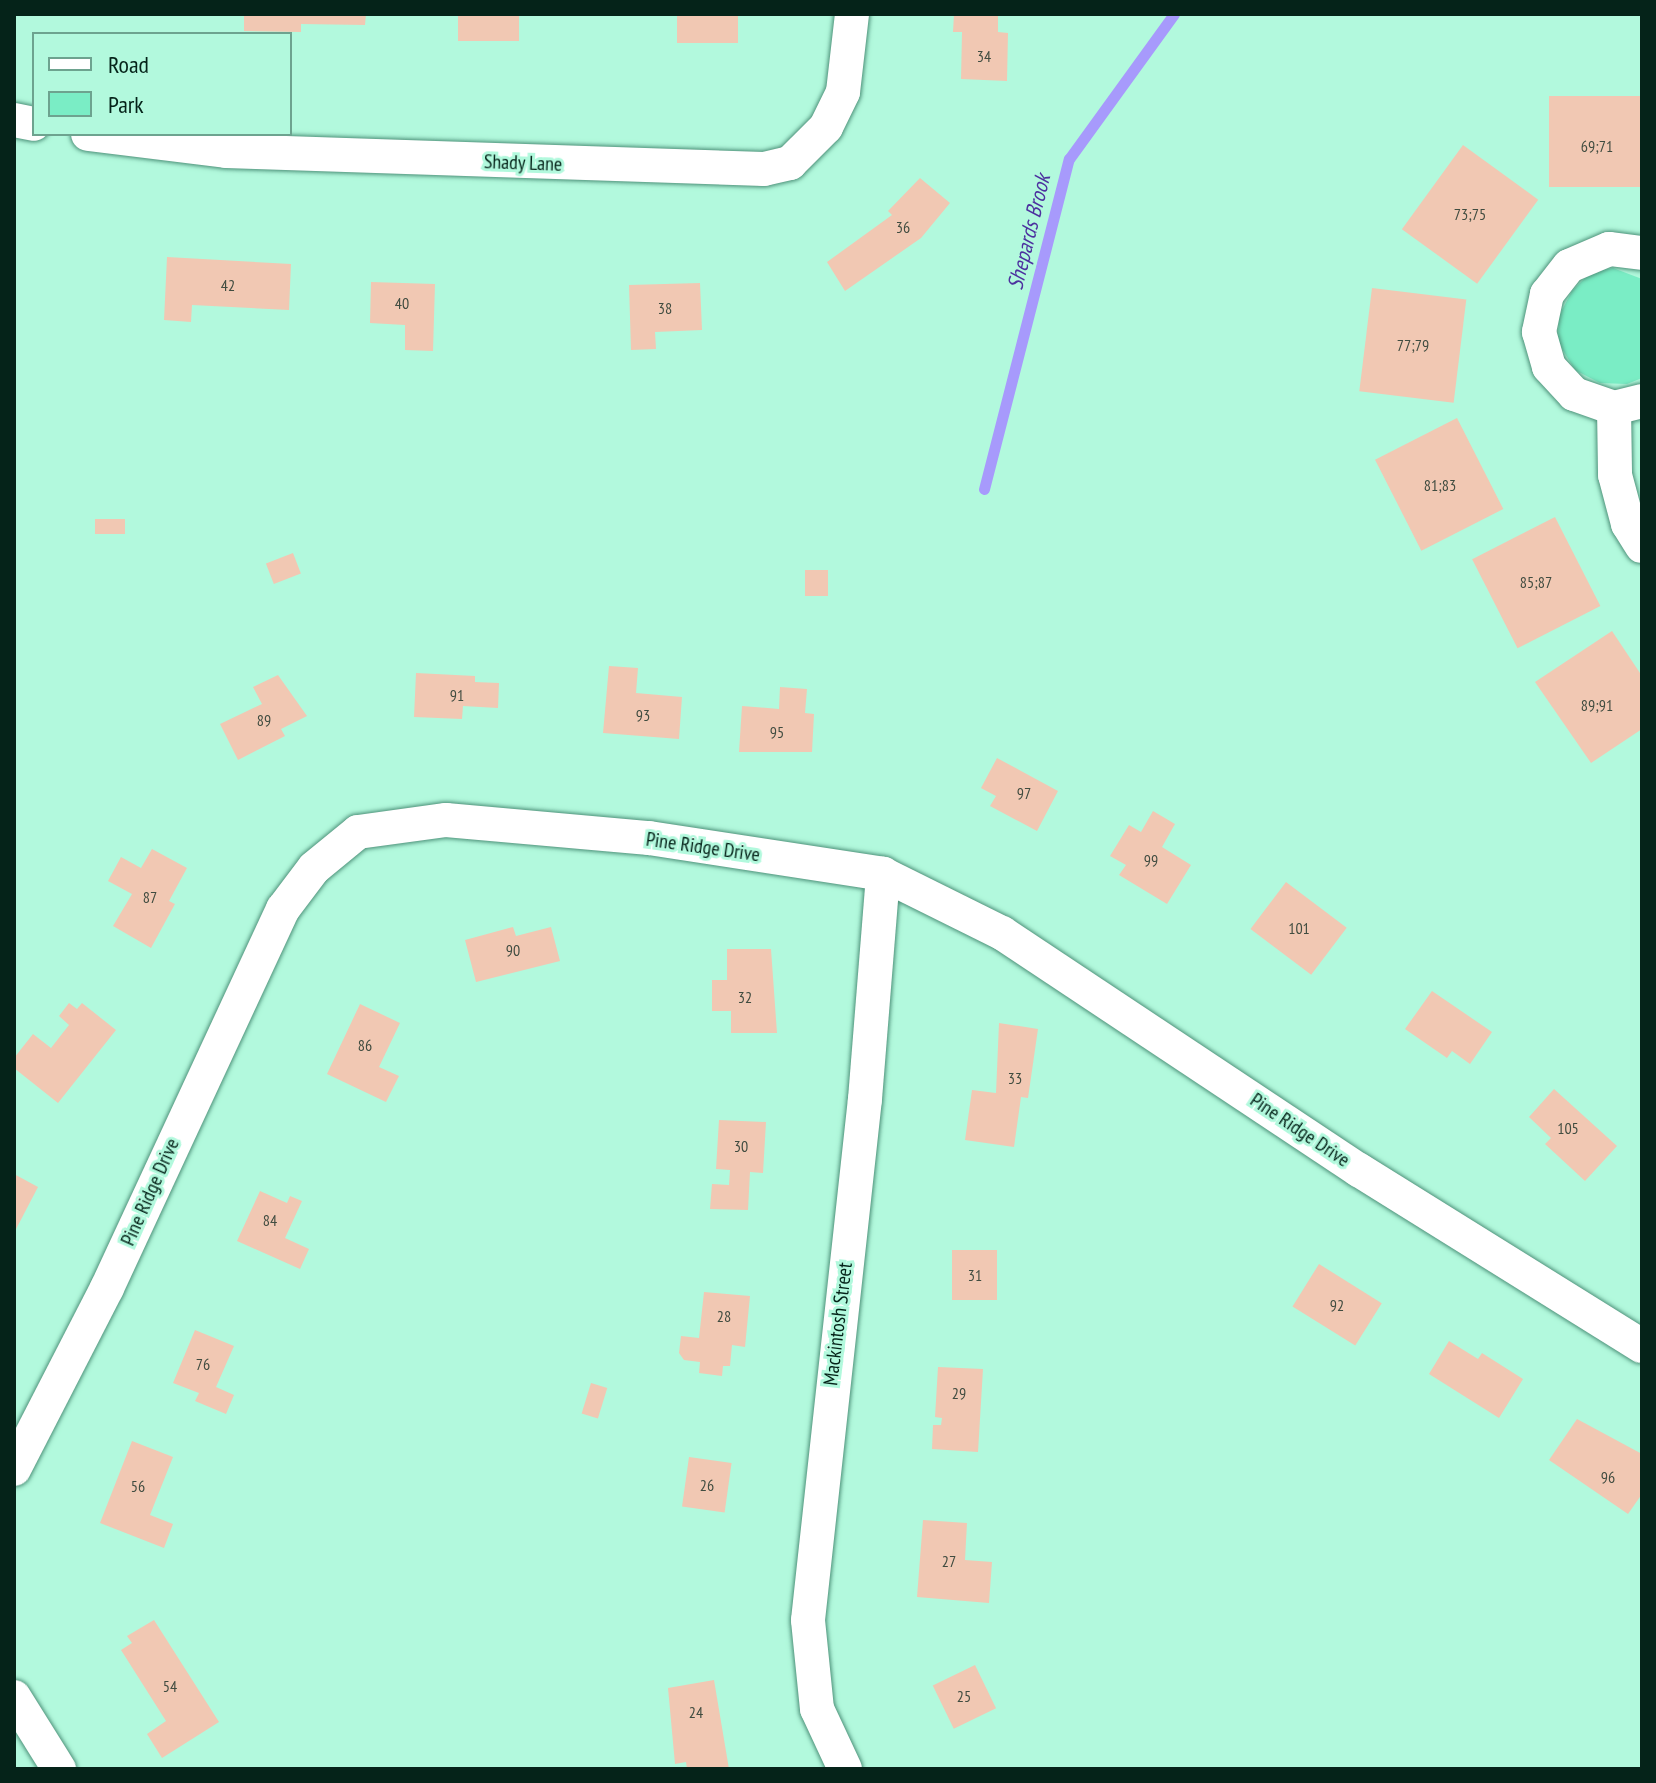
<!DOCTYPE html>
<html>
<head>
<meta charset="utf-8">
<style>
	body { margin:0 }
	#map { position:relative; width:1656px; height:1783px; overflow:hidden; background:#b2f9dd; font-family:"PT Sans Narrow",sans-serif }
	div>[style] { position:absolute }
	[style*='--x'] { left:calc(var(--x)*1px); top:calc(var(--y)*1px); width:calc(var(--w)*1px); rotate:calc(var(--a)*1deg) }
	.green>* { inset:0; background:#7aedc5 }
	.stream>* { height:11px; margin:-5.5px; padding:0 5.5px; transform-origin:5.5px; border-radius:5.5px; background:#a79afc }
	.building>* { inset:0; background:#f1c8b3; transform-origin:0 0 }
	.roads { filter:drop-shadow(0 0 2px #4e927a) drop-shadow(0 0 2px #4e927a) }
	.minor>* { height:34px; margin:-17px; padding:0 17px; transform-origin:17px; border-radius:17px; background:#fff }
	span { translate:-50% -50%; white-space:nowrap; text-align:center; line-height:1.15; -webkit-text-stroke:6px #b2f9dd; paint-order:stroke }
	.number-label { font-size:16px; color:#404c40 }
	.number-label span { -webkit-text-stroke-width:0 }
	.street-label { font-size:20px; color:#052319 }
	.water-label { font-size:22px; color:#4d319f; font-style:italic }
	.frame { position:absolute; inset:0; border:16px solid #052319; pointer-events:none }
	.legend { position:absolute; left:32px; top:32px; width:260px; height:104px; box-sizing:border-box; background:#b2f9dd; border:2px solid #6da38f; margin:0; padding:10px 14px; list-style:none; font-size:24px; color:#052319 }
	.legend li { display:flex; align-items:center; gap:16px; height:40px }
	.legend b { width:40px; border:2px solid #6da38f }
</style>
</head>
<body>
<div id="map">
	<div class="green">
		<i style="clip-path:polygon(1613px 268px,1642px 279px,1642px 378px,1627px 384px,1600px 383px,1575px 370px,1558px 342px,1559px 316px,1572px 291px,1591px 272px)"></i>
	</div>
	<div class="stream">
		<i style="--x:984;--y:489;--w:341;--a:-75.6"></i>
		<i style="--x:1069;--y:159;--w:179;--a:-54.1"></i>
	</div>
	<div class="building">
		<i style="clip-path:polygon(244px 14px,366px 14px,365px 25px,301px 24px,301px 32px,244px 31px)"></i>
		<i style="left:458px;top:14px;width:61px;height:27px"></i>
		<i style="left:677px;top:14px;width:61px;height:29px"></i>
		<i style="clip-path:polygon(954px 14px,998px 14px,998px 32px,1008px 33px,1007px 81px,961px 79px,962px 32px,953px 32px)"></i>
		<i style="left:1642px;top:96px;width:91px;height:93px;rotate:90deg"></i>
		<i style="left:1463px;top:145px;width:93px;height:104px;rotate:36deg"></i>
		<i style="clip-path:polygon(920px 178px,950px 203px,921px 238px,845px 291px,827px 262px,892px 215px,888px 211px)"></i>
		<i style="clip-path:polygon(167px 257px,291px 264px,289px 310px,192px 305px,191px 322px,164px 320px)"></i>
		<i style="clip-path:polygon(371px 282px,435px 284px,433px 351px,405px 350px,405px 325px,370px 323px)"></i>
		<i style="clip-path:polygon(700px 283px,702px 330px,655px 332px,656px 349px,631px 350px,629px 285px)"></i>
		<i style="left:1372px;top:288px;width:95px;height:104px;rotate:7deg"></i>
		<i style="left:1457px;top:418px;width:102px;height:92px;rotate:63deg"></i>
		<i style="left:1555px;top:517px;width:100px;height:93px;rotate:63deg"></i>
		<i style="left:95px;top:519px;width:30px;height:15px"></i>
		<i style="left:293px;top:553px;width:22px;height:29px;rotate:69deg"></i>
		<i style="left:805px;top:570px;width:23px;height:26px"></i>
		<i style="clip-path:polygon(1612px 631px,1642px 676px,1642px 729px,1591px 763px,1535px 682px)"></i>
		<i style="clip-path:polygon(609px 666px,638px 668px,636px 693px,682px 697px,679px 739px,603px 733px)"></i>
		<i style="clip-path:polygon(416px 673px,475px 676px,475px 682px,499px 683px,498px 708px,463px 706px,462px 719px,414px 717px)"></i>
		<i style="clip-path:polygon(278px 675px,307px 716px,281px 729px,285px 736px,238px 760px,220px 724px,262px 704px,253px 687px)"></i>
		<i style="clip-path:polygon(780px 687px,807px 689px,805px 713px,814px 714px,812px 752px,739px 752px,742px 706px,779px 709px)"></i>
		<i style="clip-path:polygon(997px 758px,1058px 791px,1037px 831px,990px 806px,996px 796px,981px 788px)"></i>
		<i style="clip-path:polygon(1153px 811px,1175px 824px,1162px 847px,1191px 865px,1167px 904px,1119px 875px,1126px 865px,1110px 856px,1129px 825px,1141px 832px)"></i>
		<i style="clip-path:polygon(152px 849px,187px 868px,169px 901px,175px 904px,151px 948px,113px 926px,132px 894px,108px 881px,121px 857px,141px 868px)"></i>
		<i style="left:1286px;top:882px;width:76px;height:59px;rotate:37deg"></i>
		<i style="clip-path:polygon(513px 927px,516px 936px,551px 927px,560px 961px,476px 982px,465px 940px)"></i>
		<i style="clip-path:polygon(727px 949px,771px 949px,777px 1033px,731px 1033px,731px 1011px,712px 1011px,712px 980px,727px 980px)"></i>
		<i style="clip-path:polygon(1432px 991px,1492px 1032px,1470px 1064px,1452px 1051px,1447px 1058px,1405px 1029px)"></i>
		<i style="clip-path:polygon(69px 1003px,77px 1009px,82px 1003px,116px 1030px,58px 1103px,14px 1068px,14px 1058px,33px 1034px,51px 1048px,69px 1025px,59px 1016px)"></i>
		<i style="clip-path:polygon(360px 1004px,400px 1023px,379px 1067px,399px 1076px,386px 1102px,327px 1074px)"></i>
		<i style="clip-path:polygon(999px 1023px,1038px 1029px,1028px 1098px,1021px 1097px,1014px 1147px,965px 1140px,972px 1090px,996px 1093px)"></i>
		<i style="clip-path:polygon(1554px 1089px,1617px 1146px,1585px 1181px,1545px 1144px,1551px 1138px,1529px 1117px)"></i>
		<i style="clip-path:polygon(719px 1120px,766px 1122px,763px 1173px,750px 1172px,748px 1210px,710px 1209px,712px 1184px,729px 1185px,730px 1170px,716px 1169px)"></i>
		<i style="clip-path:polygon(14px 1174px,38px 1187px,14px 1233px)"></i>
		<i style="clip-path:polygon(260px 1191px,287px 1203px,290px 1196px,302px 1201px,285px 1238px,309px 1249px,300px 1269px,237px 1241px)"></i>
		<i style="left:952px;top:1250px;width:45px;height:50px"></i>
		<i style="left:1319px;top:1264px;width:74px;height:50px;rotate:32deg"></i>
		<i style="clip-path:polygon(704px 1292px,750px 1296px,745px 1347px,732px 1345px,730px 1366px,723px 1366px,722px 1376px,699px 1373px,700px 1362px,684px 1360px,679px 1353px,681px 1336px,699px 1338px)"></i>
		<i style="clip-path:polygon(195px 1330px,234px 1346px,216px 1387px,234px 1395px,226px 1414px,195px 1401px,199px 1393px,173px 1383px)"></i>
		<i style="clip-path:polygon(1449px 1341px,1478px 1359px,1482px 1353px,1523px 1379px,1499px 1418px,1429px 1374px)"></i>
		<i style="clip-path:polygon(938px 1367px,983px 1369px,978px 1452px,932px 1449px,933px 1425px,941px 1425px,942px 1418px,935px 1417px)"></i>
		<i style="left:591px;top:1383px;width:17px;height:32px;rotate:17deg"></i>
		<i style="clip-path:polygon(1577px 1419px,1642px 1454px,1642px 1494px,1628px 1514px,1549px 1460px)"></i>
		<i style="clip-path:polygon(132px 1441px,173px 1457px,150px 1515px,173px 1524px,164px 1548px,100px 1523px)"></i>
		<i style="left:689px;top:1457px;width:43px;height:50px;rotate:8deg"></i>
		<i style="clip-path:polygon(923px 1520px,967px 1523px,965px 1560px,992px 1562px,989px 1603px,917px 1597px)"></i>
		<i style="clip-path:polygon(154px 1620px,219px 1722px,162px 1758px,147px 1734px,166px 1721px,121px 1650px,132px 1643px,127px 1636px)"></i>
		<i style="left:975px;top:1665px;width:48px;height:47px;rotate:64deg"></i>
		<i style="clip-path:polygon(714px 1680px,729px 1769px,687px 1769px,686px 1762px,675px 1764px,668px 1688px)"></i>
	</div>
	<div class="roads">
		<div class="minor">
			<i style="--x:14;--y:120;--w:20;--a:11"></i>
			<i style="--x:88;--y:134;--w:139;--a:7"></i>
			<i style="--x:226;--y:151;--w:538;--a:1.92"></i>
			<i style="--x:764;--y:169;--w:27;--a:-13"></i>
			<i style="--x:790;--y:163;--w:51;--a:-45"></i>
			<i style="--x:826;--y:127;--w:39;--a:-64"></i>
			<i style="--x:843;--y:92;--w:79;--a:-83.4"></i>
			<i style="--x:1642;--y:253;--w:33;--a:-173"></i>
			<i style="--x:1609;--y:249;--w:43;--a:157"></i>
			<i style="--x:1569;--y:266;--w:36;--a:128"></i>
			<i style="--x:1547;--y:294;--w:39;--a:102"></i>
			<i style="--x:1539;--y:332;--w:36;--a:74"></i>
			<i style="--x:1549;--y:367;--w:37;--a:47"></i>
			<i style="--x:1574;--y:394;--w:42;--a:19.3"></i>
			<i style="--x:1614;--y:408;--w:29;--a:-14"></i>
			<i style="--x:1614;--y:408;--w:67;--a:89.1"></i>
			<i style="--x:1615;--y:475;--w:51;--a:75.1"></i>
			<i style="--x:1628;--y:524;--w:26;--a:58"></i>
			<i style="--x:14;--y:1469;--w:203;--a:-62.8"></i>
			<i style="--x:107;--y:1288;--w:418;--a:-65.1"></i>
			<i style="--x:283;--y:909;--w:51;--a:-52.9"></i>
			<i style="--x:314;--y:868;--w:57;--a:-39.3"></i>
			<i style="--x:358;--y:832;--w:89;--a:-7.8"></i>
			<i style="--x:446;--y:820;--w:204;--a:5.1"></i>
			<i style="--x:649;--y:838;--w:237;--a:8.7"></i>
			<i style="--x:883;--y:874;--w:133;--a:26.4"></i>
			<i style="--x:1002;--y:933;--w:429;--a:33.6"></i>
			<i style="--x:1359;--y:1170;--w:333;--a:31.9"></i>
			<i style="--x:14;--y:1697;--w:85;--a:58"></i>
			<i style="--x:845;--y:1769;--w:66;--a:-115"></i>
			<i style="--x:817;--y:1709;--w:89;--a:-95.8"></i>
			<i style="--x:808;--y:1620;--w:524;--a:-83.76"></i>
			<i style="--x:865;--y:1099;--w:226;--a:-85.4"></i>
		</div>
	</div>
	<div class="number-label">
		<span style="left:984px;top:56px">34</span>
		<span style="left:1597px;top:146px">69;71</span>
		<span style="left:1470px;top:214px">73;75</span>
		<span style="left:903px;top:227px">36</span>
		<span style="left:228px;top:285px">42</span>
		<span style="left:402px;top:303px">40</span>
		<span style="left:665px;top:308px">38</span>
		<span style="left:1413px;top:345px">77;79</span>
		<span style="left:1440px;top:485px">81;83</span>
		<span style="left:1536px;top:582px">85;87</span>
		<span style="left:457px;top:695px">91</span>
		<span style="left:1597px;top:705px">89;91</span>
		<span style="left:643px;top:715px">93</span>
		<span style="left:264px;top:720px">89</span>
		<span style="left:777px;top:732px">95</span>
		<span style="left:1024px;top:793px">97</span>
		<span style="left:1151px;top:860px">99</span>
		<span style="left:150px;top:897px">87</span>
		<span style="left:1299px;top:928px">101</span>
		<span style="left:513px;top:950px">90</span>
		<span style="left:745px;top:997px">32</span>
		<span style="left:365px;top:1045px">86</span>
		<span style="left:1015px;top:1078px">33</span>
		<span style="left:1568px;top:1128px">105</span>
		<span style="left:741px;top:1146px">30</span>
		<span style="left:270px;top:1220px">84</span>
		<span style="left:975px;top:1275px">31</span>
		<span style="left:1337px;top:1305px">92</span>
		<span style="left:724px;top:1316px">28</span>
		<span style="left:203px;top:1364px">76</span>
		<span style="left:959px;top:1393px">29</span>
		<span style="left:1608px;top:1477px">96</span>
		<span style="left:707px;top:1485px">26</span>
		<span style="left:138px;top:1486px">56</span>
		<span style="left:949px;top:1561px">27</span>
		<span style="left:170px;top:1686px">54</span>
		<span style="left:964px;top:1696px">25</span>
		<span style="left:696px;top:1712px">24</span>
	</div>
	<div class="street-label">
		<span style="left:523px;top:163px;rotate:2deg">Shady Lane</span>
		<span style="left:703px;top:847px;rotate:8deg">Pine Ridge Drive</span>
		<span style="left:1300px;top:1130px;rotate:34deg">Pine Ridge Drive</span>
		<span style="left:150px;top:1192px;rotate:-66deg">Pine Ridge Drive</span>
		<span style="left:838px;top:1324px;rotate:-83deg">Mackintosh Street</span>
	</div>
	<div class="water-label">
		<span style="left:1029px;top:232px;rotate:-76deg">Shepards Brook</span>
	</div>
	<div class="frame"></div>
	<ul class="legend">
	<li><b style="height:10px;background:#fff"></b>Road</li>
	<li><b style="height:22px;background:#7aedc5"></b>Park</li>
	</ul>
</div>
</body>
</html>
